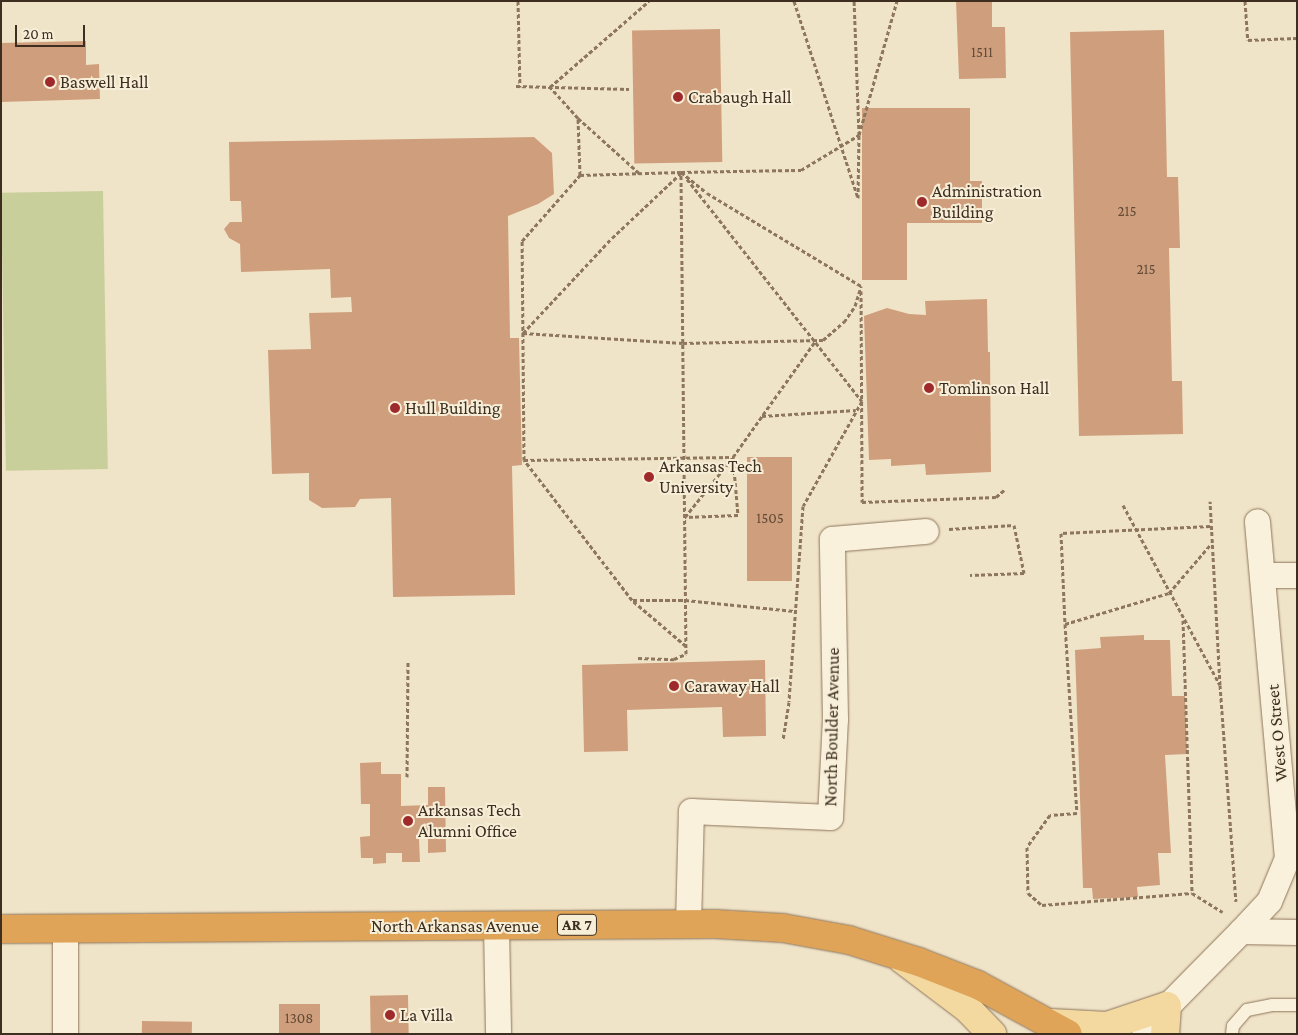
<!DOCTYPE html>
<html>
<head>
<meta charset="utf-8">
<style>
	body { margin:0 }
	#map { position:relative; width:1298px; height:1035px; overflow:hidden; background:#f0e4c8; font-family:"Crimson Pro",serif }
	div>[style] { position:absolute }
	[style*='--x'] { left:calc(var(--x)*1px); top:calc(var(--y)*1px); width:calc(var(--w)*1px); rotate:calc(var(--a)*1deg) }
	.green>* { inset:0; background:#c9cf9b; transform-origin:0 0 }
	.building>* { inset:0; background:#cf9f7d; transform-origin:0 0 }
	.path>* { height:3px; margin-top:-1.5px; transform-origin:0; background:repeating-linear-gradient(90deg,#8d765c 0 4px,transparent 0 6.5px) }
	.roads { filter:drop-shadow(0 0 1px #8d765c) drop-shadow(0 0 1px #8d765c) }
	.lane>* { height:12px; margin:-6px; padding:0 6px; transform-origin:6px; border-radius:6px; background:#faf1dc }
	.street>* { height:25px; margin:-12.5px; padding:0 12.5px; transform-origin:12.5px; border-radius:12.5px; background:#faf1dc }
	.primary>* { height:28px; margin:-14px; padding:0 14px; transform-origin:14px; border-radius:14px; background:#f3d9a0 }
	.highway>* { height:28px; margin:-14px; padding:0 14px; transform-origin:14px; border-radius:14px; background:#e0a458 }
	.dots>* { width:14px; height:14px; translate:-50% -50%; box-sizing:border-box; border:2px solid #f7eed8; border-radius:50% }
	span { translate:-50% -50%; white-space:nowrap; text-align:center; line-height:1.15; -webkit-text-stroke:4px #f7eed8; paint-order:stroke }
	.number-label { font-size:15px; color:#624a37 }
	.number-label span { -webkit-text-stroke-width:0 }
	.shield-label span { padding:1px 4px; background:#f7eed8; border:1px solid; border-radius:4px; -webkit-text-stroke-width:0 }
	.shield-label { font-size:16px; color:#3d2e20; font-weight:700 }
	.poi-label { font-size:18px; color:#3d2e20 }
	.left { translate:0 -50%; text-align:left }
	.street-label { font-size:18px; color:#3d2e20 }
	.frame { position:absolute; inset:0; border:2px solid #3d2e20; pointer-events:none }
	.scale { position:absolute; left:15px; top:25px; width:70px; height:22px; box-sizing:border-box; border:2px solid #3d2e20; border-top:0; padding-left:6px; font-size:15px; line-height:18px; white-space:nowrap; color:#3d2e20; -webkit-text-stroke:4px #f7eed8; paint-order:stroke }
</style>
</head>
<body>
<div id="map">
	<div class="green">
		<i style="left:103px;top:191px;width:278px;height:102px;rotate:89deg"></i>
	</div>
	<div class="building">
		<i style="clip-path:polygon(956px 1px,992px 1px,992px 27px,1005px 27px,1006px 78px,959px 79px)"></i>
		<i style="left:720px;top:29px;width:133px;height:88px;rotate:89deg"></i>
		<i style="clip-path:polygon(1164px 30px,1167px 177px,1178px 177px,1180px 248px,1169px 248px,1172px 381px,1182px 381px,1183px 434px,1079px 436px,1070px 32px)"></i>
		<i style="clip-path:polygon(86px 41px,86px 65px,99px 64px,100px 99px,1px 102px,1px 43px)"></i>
		<i style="clip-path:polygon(862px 108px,970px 108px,970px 181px,982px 181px,982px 223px,907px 223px,907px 280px,862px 280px)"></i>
		<i style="clip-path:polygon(534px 137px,552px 153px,554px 194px,538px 204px,508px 216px,510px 338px,519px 338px,522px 465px,512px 466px,515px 595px,393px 597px,391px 498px,360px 499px,355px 507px,322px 508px,309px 500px,309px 473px,272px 474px,268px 350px,311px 349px,309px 313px,352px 312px,351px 297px,331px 298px,330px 269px,241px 272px,240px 244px,229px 238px,224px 229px,230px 222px,242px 222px,241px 201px,230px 201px,229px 142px)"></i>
		<i style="clip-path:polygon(987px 299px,988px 352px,990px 352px,991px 472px,926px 475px,925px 464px,891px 466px,891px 459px,869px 460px,864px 316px,887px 308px,909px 314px,926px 315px,925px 301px)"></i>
		<i style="left:747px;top:457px;width:45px;height:124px"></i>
		<i style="clip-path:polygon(1144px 635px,1144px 640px,1170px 640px,1172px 696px,1185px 696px,1187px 754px,1165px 755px,1171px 853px,1158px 853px,1160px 885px,1137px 887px,1138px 897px,1093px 899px,1092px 888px,1083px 888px,1075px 650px,1101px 648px,1100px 637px)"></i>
		<i style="clip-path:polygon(765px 660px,766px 736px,723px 737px,722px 707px,627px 710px,628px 751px,584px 752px,582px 665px)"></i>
		<i style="clip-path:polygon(381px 762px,381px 774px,401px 774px,401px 806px,428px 805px,428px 787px,445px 787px,446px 852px,428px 853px,428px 839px,419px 839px,420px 862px,402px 862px,402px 853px,386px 853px,386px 863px,373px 864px,373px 858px,361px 858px,360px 837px,370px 836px,370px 804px,361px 804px,360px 763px)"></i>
		<i style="left:408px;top:995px;width:39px;height:38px;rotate:89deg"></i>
		<i style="left:320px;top:1004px;width:30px;height:41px;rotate:90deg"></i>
		<i style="left:142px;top:1021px;width:50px;height:13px;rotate:1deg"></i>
	</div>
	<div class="path">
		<i style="--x:518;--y:1;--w:86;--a:88.7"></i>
		<i style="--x:794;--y:1;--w:207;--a:72"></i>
		<i style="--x:858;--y:198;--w:63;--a:-89.1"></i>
		<i style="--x:859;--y:135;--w:134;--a:-92.1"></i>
		<i style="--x:1245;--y:1;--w:39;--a:86"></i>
		<i style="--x:1248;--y:40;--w:49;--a:-2.3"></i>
		<i style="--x:516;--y:86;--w:113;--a:1.5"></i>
		<i style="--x:578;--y:118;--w:42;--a:-132.1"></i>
		<i style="--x:550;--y:87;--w:131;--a:-41"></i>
		<i style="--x:681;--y:172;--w:120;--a:-1"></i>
		<i style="--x:801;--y:170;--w:68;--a:-31.1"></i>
		<i style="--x:859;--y:135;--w:139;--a:-74.2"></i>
		<i style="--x:580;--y:175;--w:57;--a:-92"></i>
		<i style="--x:578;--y:118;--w:82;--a:42"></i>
		<i style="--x:687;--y:179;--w:283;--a:51.8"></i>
		<i style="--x:862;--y:401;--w:120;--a:119.3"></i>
		<i style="--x:803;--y:506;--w:196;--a:94.1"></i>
		<i style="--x:789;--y:702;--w:37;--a:99"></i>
		<i style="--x:861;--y:291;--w:211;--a:89.7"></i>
		<i style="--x:862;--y:502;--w:134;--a:-2.1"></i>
		<i style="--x:996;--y:497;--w:11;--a:-41"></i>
		<i style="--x:523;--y:333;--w:160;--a:3.6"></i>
		<i style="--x:683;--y:343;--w:140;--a:-1.2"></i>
		<i style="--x:823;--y:340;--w:28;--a:-41"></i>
		<i style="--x:844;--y:322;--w:19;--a:-55"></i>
		<i style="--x:855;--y:306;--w:21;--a:-73"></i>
		<i style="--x:523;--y:333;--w:130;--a:-46.9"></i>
		<i style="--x:612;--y:238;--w:95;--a:-43.3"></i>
		<i style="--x:762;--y:416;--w:94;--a:-3.7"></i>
		<i style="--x:524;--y:460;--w:209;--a:-0.8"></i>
		<i style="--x:733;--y:457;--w:58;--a:85.1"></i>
		<i style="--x:738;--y:515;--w:53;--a:177.8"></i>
		<i style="--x:685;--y:517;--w:77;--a:-51.3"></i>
		<i style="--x:733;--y:457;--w:143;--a:-54.6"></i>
		<i style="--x:1123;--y:505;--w:204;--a:61.7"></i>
		<i style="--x:1220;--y:685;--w:184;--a:-93.1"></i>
		<i style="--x:1210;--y:526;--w:149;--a:177.3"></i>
		<i style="--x:1061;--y:533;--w:91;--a:87.5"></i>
		<i style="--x:1065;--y:624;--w:109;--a:-16.6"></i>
		<i style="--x:1169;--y:593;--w:65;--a:-49.4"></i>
		<i style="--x:949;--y:529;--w:65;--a:-3.5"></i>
		<i style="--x:1014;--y:525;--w:49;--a:78.2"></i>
		<i style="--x:1024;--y:573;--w:54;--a:177.9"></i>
		<i style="--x:633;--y:600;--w:52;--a:0"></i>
		<i style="--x:685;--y:600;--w:110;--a:5.8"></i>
		<i style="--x:1183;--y:620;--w:273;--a:88.1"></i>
		<i style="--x:1065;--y:624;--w:189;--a:86.4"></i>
		<i style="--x:1077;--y:813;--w:27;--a:176"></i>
		<i style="--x:1050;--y:815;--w:39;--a:126"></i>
		<i style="--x:1027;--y:847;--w:46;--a:88.8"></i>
		<i style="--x:1028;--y:893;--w:18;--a:41"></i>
		<i style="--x:1042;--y:905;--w:150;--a:-4.6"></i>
		<i style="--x:1192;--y:893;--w:36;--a:32"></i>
		<i style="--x:686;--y:646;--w:71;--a:-139.6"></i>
		<i style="--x:632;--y:600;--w:177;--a:-127.6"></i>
		<i style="--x:524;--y:460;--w:219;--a:-90.5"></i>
		<i style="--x:522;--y:241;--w:88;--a:-48.7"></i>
		<i style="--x:580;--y:175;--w:101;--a:-1.7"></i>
		<i style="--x:681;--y:172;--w:33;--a:39"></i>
		<i style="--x:707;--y:193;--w:180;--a:31.1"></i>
		<i style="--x:638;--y:658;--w:36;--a:2"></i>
		<i style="--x:674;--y:659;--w:13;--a:-23"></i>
		<i style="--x:686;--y:654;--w:481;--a:-90.6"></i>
		<i style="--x:1220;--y:685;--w:217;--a:85.8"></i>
		<i style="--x:407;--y:777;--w:116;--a:-89.5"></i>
	</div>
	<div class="roads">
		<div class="lane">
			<i style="--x:1232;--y:1034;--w:8;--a:-83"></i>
			<i style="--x:1233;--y:1026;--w:21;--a:-49"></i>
			<i style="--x:1247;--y:1010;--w:25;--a:-11"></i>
			<i style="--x:1272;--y:1005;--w:25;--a:0"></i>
		</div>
		<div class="street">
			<i style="--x:1264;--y:575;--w:33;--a:0"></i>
			<i style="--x:688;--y:924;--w:113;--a:-88.5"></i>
			<i style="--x:691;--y:811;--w:139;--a:2.5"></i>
			<i style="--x:830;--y:817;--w:98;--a:-87.1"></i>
			<i style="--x:835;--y:719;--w:180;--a:-91"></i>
			<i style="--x:832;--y:539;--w:94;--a:-4.9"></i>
			<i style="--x:496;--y:926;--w:108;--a:88.9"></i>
			<i style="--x:65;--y:928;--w:106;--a:90"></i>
			<i style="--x:1241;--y:931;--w:41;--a:-47"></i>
			<i style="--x:1269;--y:901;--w:47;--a:-67.3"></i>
			<i style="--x:1287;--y:858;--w:338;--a:-95.1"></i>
			<i style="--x:1144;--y:1034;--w:36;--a:-51"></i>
			<i style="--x:1167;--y:1006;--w:105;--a:-45.4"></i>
			<i style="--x:1241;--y:931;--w:56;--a:1"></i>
		</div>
		<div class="primary">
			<i style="--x:902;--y:959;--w:83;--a:37.1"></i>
			<i style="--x:968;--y:1009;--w:35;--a:46"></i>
			<i style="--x:1051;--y:1023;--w:56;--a:3.1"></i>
			<i style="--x:1107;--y:1026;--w:63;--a:-18.4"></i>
			<i style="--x:1167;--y:1006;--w:28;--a:94"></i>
		</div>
		<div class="highway">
			<i style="--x:1;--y:929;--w:714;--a:-0.4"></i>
			<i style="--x:715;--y:924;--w:68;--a:3.4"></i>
			<i style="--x:783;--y:928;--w:67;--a:10.3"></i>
			<i style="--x:849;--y:940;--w:73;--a:17.4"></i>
			<i style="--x:919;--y:962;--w:63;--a:21.3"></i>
			<i style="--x:978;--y:985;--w:102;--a:28.6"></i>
		</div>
	</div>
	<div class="dots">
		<i style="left:50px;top:82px;background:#9e2a2b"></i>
		<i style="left:678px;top:97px;background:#9e2a2b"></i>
		<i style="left:922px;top:202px;background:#9e2a2b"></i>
		<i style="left:929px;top:388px;background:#9e2a2b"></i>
		<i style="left:395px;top:408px;background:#9e2a2b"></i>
		<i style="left:649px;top:477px;background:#9e2a2b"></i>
		<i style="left:674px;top:686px;background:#9e2a2b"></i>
		<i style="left:408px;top:821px;background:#9e2a2b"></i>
		<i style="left:390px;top:1015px;background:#9e2a2b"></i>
	</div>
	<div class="number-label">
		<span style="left:982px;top:53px">1511</span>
		<span style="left:1127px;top:212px">215</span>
		<span style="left:1146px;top:270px">215</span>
		<span style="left:770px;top:519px">1505</span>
		<span style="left:299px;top:1019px">1308</span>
	</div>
	<div class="shield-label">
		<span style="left:577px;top:925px">AR 7</span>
	</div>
	<div class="poi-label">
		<span class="left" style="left:60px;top:82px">Baswell Hall</span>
		<span class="left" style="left:688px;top:97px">Crabaugh Hall</span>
		<span class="left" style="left:932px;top:202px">Administration<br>Building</span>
		<span class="left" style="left:939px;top:388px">Tomlinson Hall</span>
		<span class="left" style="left:405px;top:408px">Hull Building</span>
		<span class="left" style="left:659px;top:477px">Arkansas Tech<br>University</span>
		<span class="left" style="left:684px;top:686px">Caraway Hall</span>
		<span class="left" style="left:418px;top:821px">Arkansas Tech<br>Alumni Office</span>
		<span class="left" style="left:400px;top:1015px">La Villa</span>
	</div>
	<div class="street-label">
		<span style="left:832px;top:727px;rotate:-89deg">North Boulder Avenue</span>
		<span style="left:1277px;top:733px;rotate:-95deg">West O Street</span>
		<span style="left:455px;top:926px">North Arkansas Avenue</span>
	</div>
	<div class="frame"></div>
	<div class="scale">20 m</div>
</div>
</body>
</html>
